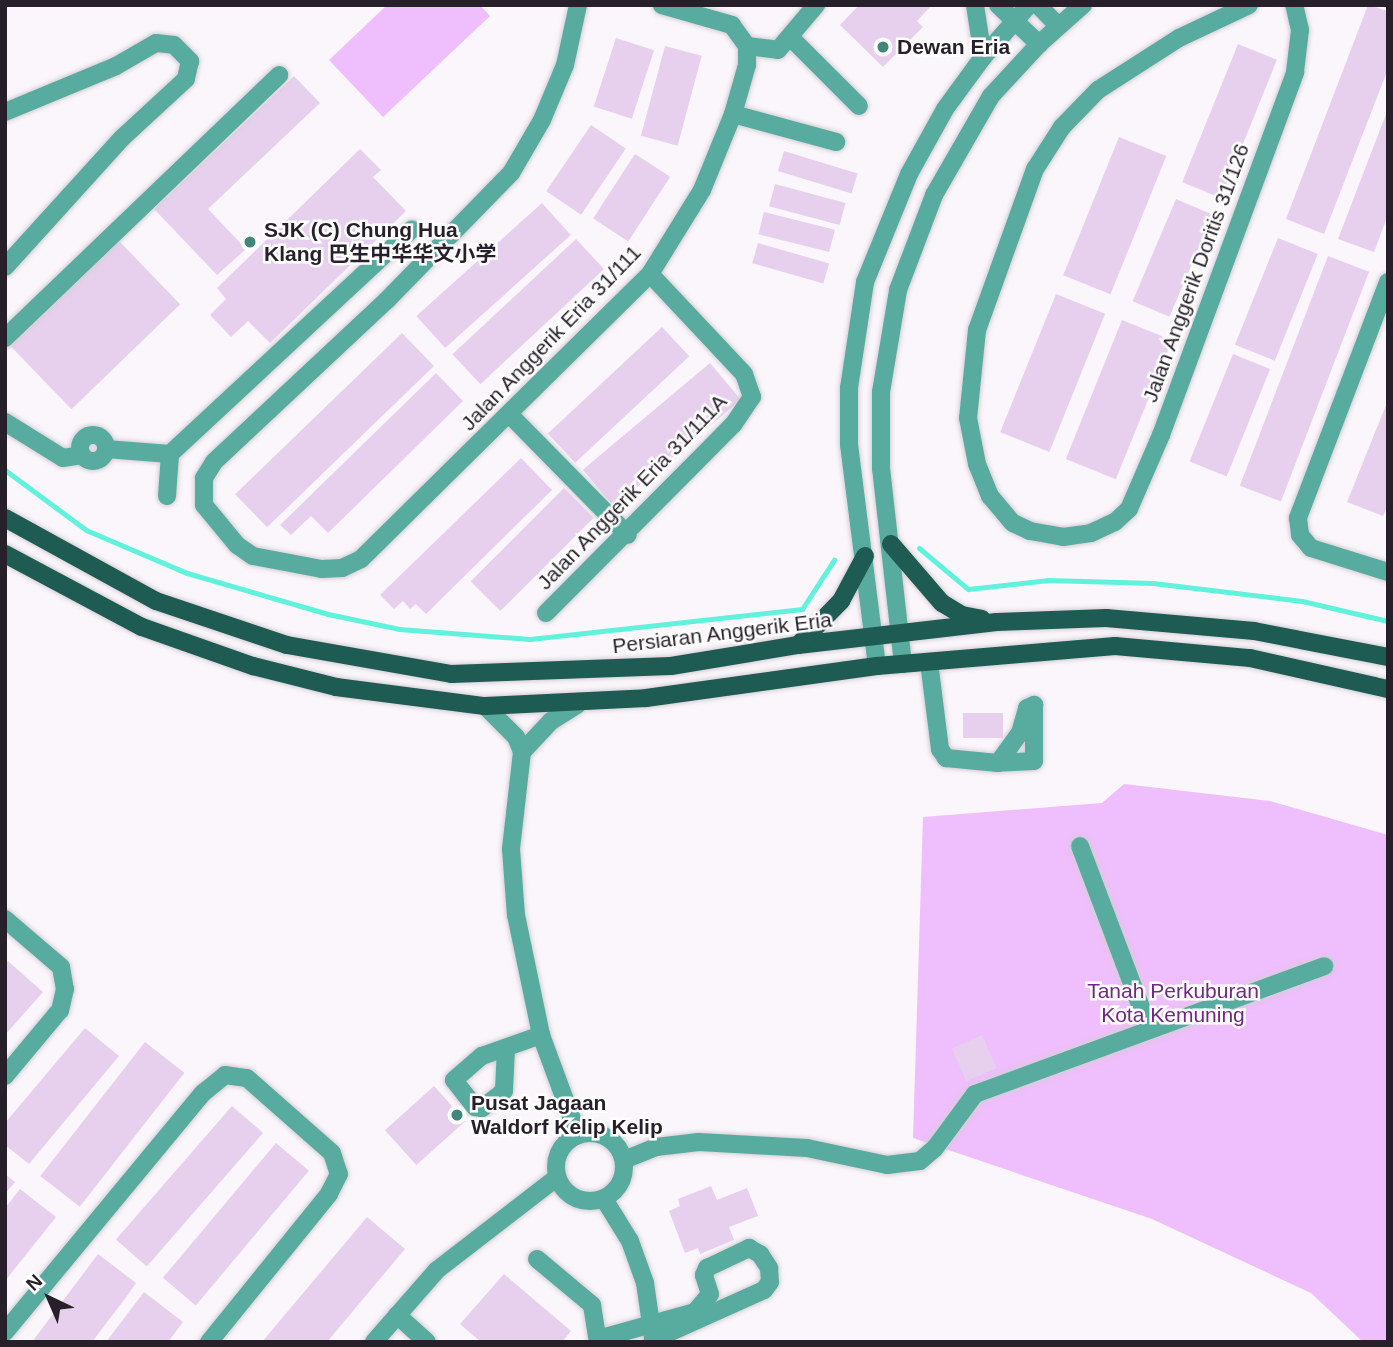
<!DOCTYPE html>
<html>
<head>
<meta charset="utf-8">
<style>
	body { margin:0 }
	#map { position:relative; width:1393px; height:1347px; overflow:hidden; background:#fbf6fc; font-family:Helvetica,"Noto Sans SC",sans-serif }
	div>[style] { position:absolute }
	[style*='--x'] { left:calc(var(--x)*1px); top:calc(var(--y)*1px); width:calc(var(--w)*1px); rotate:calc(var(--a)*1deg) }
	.green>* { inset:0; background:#efbefc }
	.stream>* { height:5px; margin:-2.5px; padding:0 2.5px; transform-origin:2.5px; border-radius:2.5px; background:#61f2de }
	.building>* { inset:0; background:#e7d0ed; transform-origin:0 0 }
	.roads { filter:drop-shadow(0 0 2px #d5cfd6) drop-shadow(0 0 2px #d5cfd6) }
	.minor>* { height:18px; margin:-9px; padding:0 9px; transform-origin:9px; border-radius:9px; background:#58ac9f }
	.minor>.ring { margin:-9px; padding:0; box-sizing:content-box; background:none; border:18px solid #58ac9f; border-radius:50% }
	.major>* { height:18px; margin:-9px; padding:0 9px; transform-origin:9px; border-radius:9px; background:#1e5b53 }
	.dots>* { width:19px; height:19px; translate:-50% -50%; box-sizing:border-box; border:4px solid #fff; border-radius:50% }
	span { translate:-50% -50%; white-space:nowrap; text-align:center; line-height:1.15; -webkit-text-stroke:5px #fff; paint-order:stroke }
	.poi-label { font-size:21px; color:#271f2a; font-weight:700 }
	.left { translate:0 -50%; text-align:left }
	.street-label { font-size:21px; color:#271f2a }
	.park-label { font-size:21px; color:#712784 }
	.frame { position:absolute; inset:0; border:7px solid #271f2a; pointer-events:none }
	.north { position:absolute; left:14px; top:1263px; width:70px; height:70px; -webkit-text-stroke:5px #fff; paint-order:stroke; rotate:316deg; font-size:19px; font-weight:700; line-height:28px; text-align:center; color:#271f2a }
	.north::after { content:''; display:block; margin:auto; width:24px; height:32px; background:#271f2a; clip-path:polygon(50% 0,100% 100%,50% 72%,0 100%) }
</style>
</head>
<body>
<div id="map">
	<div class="green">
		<i style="clip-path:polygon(387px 5px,480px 5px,490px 16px,383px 117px,329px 60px)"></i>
		<i style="clip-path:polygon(1124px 784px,1270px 801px,1388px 835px,1388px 1342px,1363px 1342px,1311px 1293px,1152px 1219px,913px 1138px,923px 817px,1102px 803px)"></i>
	</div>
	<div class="stream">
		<i style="--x:5;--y:470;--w:101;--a:36.5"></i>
		<i style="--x:86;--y:530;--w:110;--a:23.1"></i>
		<i style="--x:187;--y:573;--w:147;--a:16.2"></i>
		<i style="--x:328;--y:614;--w:73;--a:11.9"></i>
		<i style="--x:399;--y:629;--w:131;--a:4.4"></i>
		<i style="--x:530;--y:639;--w:274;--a:-6.3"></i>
		<i style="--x:802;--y:609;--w:59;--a:-56.9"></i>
		<i style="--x:919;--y:548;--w:64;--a:39.9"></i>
		<i style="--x:968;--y:589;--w:81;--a:-6.4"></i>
		<i style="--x:1048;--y:580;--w:105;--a:1.6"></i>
		<i style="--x:1153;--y:583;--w:150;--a:6.9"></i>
		<i style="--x:1302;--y:601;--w:88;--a:13.1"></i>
	</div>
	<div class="building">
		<i style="clip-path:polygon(859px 5px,932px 5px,917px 21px,923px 27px,883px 67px,840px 25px)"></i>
		<i style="clip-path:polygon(1368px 5px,1388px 11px,1388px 69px,1324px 234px,1286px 219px)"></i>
		<i style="left:616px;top:38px;width:40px;height:72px;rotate:18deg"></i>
		<i style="left:1238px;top:44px;width:42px;height:149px;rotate:22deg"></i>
		<i style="left:665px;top:46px;width:38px;height:93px;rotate:15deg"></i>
		<i style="clip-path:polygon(294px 76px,320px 103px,208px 209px,246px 249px,217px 275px,154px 209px)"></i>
		<i style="clip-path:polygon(1388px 109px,1388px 215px,1374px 252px,1338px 239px)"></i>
		<i style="left:591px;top:125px;width:42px;height:80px;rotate:34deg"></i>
		<i style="left:1119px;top:137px;width:51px;height:149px;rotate:22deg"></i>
		<i style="clip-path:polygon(360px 149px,381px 170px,373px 177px,406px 211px,270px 343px,248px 321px,231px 337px,210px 315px,226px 299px,217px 288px)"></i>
		<i style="left:784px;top:151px;width:77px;height:21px;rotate:17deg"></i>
		<i style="left:635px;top:154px;width:42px;height:77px;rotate:33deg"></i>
		<i style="left:775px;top:184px;width:73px;height:23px;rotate:15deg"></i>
		<i style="left:1176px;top:199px;width:40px;height:111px;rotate:23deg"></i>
		<i style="left:542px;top:203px;width:43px;height:169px;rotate:48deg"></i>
		<i style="left:764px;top:212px;width:73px;height:23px;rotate:14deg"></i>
		<i style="left:1278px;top:238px;width:43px;height:115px;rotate:22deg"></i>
		<i style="left:576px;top:239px;width:41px;height:169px;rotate:47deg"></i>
		<i style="left:119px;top:241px;width:88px;height:151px;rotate:46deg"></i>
		<i style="left:758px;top:243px;width:74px;height:21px;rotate:16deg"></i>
		<i style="left:1328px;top:256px;width:44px;height:246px;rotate:21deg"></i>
		<i style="left:1056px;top:294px;width:53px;height:149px;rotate:22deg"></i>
		<i style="left:1122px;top:320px;width:54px;height:150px;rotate:22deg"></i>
		<i style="left:662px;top:327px;width:40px;height:156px;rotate:47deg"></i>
		<i style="left:402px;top:333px;width:46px;height:232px;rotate:46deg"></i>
		<i style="left:1233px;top:354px;width:40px;height:116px;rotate:22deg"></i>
		<i style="left:710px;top:363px;width:48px;height:166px;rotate:50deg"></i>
		<i style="clip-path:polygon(436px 373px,463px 401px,328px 533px,311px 516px,291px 535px,280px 525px)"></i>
		<i style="clip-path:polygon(1388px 400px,1388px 505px,1383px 516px,1347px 502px)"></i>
		<i style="clip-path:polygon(521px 458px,552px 490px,426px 614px,416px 604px,410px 609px,403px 601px,394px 609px,380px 595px)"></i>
		<i style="left:564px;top:488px;width:42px;height:132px;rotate:45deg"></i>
		<i style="left:1003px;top:713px;width:25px;height:40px;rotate:90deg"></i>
		<i style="clip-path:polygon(8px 961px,43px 992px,5px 1035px,5px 965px)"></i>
		<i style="clip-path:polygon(85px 1028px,119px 1056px,29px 1164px,5px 1145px,5px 1123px)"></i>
		<i style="left:982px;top:1035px;width:36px;height:33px;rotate:66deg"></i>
		<i style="left:145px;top:1042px;width:50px;height:170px;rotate:38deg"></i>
		<i style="left:434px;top:1086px;width:47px;height:66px;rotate:48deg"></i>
		<i style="left:232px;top:1106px;width:41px;height:177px;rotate:41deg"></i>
		<i style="left:276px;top:1143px;width:43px;height:176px;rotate:40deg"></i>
		<i style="clip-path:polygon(5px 1174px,15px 1182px,5px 1194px)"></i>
		<i style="clip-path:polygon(711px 1186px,717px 1200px,747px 1188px,758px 1216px,729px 1227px,734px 1240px,700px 1254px,698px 1248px,685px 1253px,669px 1211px,680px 1206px,678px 1199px)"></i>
		<i style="clip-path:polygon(20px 1189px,56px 1217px,5px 1281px,5px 1208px)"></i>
		<i style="clip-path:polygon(367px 1217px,405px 1249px,327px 1342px,262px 1342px)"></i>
		<i style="clip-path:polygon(98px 1254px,136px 1283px,127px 1296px,92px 1342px,32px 1342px)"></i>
		<i style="clip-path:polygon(504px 1274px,571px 1331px,562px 1342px,481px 1342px,460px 1324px)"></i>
		<i style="clip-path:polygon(144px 1292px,183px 1322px,168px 1342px,106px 1342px)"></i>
	</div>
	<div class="roads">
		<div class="minor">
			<i style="--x:578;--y:5;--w:61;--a:102.2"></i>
			<i style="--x:565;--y:65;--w:60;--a:112.7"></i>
			<i style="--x:542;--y:120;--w:61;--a:120.3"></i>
			<i style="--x:511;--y:173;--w:177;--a:134.3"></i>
			<i style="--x:387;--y:300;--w:237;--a:136.9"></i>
			<i style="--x:214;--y:462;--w:19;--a:122"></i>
			<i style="--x:204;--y:478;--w:27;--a:90"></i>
			<i style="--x:204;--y:505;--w:52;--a:50.5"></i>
			<i style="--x:237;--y:545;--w:19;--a:35"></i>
			<i style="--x:253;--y:556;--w:70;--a:10.7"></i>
			<i style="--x:322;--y:569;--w:20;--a:-3"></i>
			<i style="--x:342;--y:568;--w:21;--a:-25"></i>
			<i style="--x:361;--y:559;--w:406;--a:-44.6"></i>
			<i style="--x:650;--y:274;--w:99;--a:-58.2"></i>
			<i style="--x:702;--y:190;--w:82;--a:-67.8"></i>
			<i style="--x:733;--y:114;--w:51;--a:-74.1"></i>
			<i style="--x:747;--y:65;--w:19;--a:-90"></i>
			<i style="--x:747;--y:46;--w:26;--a:-126"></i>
			<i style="--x:732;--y:25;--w:73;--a:-164.1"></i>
			<i style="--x:975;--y:5;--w:53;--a:81.3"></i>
			<i style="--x:998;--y:5;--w:57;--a:43.6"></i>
			<i style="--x:1038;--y:5;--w:29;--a:46"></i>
			<i style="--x:1249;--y:5;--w:77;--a:154.8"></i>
			<i style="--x:1179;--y:38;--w:96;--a:147.3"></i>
			<i style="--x:1098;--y:90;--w:52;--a:134.2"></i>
			<i style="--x:1062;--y:127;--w:50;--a:122.7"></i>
			<i style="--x:1035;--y:169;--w:171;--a:109.8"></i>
			<i style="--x:977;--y:330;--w:88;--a:95.8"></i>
			<i style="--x:968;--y:418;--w:47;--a:78.9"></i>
			<i style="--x:977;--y:464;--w:35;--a:68"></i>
			<i style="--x:990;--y:496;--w:35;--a:50"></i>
			<i style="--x:1013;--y:523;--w:19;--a:25"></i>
			<i style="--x:1030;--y:531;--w:34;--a:10"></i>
			<i style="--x:1063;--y:537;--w:28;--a:-8"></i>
			<i style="--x:1091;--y:533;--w:26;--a:-25"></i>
			<i style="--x:1115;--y:522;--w:19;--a:-43"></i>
			<i style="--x:1129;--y:509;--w:81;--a:-66.6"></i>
			<i style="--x:1161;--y:435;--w:387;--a:-69.7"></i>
			<i style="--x:1295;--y:72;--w:42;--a:-83.2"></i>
			<i style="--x:1300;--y:30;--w:26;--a:-103"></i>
			<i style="--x:791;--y:38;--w:96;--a:45"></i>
			<i style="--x:747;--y:46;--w:31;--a:7"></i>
			<i style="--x:778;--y:50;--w:59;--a:-49.8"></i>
			<i style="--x:5;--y:112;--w:120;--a:-22.5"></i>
			<i style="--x:116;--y:66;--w:46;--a:-29.9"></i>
			<i style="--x:156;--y:43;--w:18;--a:6"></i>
			<i style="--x:174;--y:45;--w:23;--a:45"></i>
			<i style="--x:190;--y:61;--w:18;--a:103"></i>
			<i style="--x:186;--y:79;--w:87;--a:137.3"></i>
			<i style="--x:122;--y:138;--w:174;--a:132.2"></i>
			<i style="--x:733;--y:114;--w:107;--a:15.2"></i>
			<i style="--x:1388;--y:282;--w:253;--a:110.9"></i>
			<i style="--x:1298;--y:518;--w:17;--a:83"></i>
			<i style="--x:1300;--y:535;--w:17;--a:50"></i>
			<i style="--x:1311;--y:548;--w:81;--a:17.3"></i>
			<i style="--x:5;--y:338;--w:380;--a:-43.8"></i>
			<i style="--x:510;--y:415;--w:168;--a:45.5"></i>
			<i style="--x:5;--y:422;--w:68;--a:31.8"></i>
			<i style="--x:63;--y:458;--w:19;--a:-9"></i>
			<i class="ring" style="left:80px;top:435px;width:8px;height:8px"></i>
			<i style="--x:106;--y:449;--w:64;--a:4.5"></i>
			<i style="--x:167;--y:496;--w:42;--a:-85.9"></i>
			<i style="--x:170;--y:454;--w:330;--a:-42.9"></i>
			<i style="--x:546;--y:613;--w:265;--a:-45.2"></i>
			<i style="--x:733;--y:425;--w:34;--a:-56"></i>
			<i style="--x:752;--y:397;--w:24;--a:-109"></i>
			<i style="--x:744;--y:374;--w:137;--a:-133.2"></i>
			<i style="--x:929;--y:662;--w:88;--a:82.8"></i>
			<i style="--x:940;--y:749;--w:11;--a:56"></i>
			<i style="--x:946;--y:758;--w:52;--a:5.5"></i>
			<i style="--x:903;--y:664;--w:196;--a:-96.4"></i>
			<i style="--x:881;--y:469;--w:77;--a:-90"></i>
			<i style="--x:881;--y:392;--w:103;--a:-80.5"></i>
			<i style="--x:898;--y:290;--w:102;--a:-69.2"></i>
			<i style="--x:934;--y:195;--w:114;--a:-60.1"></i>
			<i style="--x:991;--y:96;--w:71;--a:-47.3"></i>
			<i style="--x:1039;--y:44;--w:59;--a:-41.6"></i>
			<i style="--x:877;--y:666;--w:223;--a:-97.2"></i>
			<i style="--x:849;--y:445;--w:57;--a:-90"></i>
			<i style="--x:849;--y:388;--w:107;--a:-81.4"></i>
			<i style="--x:865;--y:282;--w:117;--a:-67.8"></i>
			<i style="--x:909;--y:174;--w:74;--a:-61"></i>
			<i style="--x:945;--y:109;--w:64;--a:-53.8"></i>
			<i style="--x:983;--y:57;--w:69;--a:-48.5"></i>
			<i style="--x:1034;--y:705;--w:56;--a:90"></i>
			<i style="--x:1034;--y:761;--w:36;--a:177"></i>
			<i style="--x:998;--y:763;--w:37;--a:-54"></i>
			<i style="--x:1020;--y:733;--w:26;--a:-74"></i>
			<i style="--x:1027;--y:708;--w:8;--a:-23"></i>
			<i style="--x:485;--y:706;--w:44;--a:45"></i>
			<i style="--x:516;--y:737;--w:16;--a:68"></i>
			<i style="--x:522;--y:752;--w:42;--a:-46.9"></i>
			<i style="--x:551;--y:721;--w:32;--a:-32"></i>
			<i style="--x:522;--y:752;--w:98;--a:96.5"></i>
			<i style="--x:511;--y:849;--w:66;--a:85.7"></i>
			<i style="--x:516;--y:915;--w:123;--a:78.2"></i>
			<i style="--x:541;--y:1035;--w:107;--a:69.7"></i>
			<i style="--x:1080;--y:846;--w:196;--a:69.3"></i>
			<i style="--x:5;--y:919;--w:74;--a:40.6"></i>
			<i style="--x:61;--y:967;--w:22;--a:80"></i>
			<i style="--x:65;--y:989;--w:22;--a:103"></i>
			<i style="--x:60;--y:1010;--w:86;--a:129.8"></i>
			<i style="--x:506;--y:1048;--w:43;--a:92.7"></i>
			<i style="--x:504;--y:1091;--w:28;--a:142"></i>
			<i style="--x:482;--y:1108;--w:7;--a:-172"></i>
			<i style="--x:475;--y:1107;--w:34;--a:-128"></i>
			<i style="--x:454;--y:1080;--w:37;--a:-41"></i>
			<i style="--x:482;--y:1056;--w:63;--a:-19.6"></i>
			<i class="ring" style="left:556px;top:1133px;width:50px;height:50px"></i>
			<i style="--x:624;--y:1160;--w:35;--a:-22"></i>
			<i style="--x:656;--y:1147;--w:43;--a:-6.6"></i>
			<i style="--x:699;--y:1142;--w:108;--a:3.2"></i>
			<i style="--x:807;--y:1148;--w:82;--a:12"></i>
			<i style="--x:887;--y:1165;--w:33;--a:-7"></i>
			<i style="--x:920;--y:1161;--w:20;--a:-41"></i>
			<i style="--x:935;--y:1148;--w:67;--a:-53.5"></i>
			<i style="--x:975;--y:1094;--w:372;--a:-20.1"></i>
			<i style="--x:604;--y:1199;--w:49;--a:58.2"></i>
			<i style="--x:630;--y:1241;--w:45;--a:70.3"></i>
			<i style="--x:645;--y:1283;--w:56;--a:81.7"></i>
			<i style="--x:537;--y:1259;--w:72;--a:39.9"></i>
			<i style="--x:592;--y:1305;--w:37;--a:81"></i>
			<i style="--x:397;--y:1315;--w:40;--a:42"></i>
			<i style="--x:5;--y:1332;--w:310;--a:-50.4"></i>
			<i style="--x:203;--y:1093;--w:28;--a:-39"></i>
			<i style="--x:225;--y:1075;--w:22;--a:8"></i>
			<i style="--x:247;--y:1078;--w:113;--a:41.4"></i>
			<i style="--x:332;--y:1153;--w:22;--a:72"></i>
			<i style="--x:339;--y:1174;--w:22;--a:117"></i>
			<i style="--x:329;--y:1194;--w:191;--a:129"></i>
			<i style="--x:598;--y:1339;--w:101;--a:-15.6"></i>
			<i style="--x:695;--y:1312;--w:23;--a:-50"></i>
			<i style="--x:710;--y:1294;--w:20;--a:-108"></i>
			<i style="--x:704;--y:1275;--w:8;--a:-67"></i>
			<i style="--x:707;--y:1268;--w:47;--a:-25.5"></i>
			<i style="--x:749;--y:1248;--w:13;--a:29"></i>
			<i style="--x:760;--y:1254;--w:17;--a:57"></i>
			<i style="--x:769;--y:1268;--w:14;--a:86"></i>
			<i style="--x:770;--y:1282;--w:10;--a:127"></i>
			<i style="--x:764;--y:1290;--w:122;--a:155.8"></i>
			<i style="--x:374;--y:1342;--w:96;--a:-48.8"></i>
			<i style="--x:437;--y:1270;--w:150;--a:-37.7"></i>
		</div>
		<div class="major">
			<i style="--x:5;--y:518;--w:172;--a:28.8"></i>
			<i style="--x:156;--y:601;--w:138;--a:18.6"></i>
			<i style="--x:287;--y:645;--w:167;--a:10"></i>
			<i style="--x:451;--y:674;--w:220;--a:-2.1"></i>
			<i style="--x:671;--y:666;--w:129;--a:-9.4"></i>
			<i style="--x:798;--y:645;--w:200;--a:-6.6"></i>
			<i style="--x:997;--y:622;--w:109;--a:-2.1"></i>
			<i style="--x:1106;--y:618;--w:149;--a:5"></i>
			<i style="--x:1254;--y:631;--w:136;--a:11"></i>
			<i style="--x:891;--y:544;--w:78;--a:49.2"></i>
			<i style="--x:942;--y:603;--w:23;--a:31"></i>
			<i style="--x:962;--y:615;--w:20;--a:11"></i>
			<i style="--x:5;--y:554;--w:155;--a:28.1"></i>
			<i style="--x:142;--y:627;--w:118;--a:19.4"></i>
			<i style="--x:253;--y:666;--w:86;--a:14.2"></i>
			<i style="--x:336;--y:687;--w:150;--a:7.3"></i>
			<i style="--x:485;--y:706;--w:161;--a:-2.8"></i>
			<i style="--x:646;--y:698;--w:233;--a:-7.9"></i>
			<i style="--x:877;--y:666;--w:239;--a:-4.8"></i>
			<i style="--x:1115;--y:646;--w:136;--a:5.1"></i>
			<i style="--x:1250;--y:658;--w:141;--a:12.7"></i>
			<i style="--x:798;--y:645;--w:62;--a:-45.7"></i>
			<i style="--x:841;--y:601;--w:51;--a:-61.9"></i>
		</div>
	</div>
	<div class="dots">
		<i style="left:883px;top:47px;background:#41867b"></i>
		<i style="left:250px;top:242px;background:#41867b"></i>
		<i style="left:457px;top:1115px;background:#41867b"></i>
	</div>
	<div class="poi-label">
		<span class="left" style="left:897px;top:47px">Dewan Eria</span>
		<span class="left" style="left:264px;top:242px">SJK (C) Chung Hua<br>Klang 巴生中华华文小学</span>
		<span class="left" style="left:471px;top:1115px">Pusat Jagaan<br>Waldorf Kelip Kelip</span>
	</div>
	<div class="street-label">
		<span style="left:1196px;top:273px;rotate:-70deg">Jalan Anggerik Doritis 31/126</span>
		<span style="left:551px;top:338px;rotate:-46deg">Jalan Anggerik Eria 31/111</span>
		<span style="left:632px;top:492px;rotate:-46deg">Jalan Anggerik Eria 31/111A</span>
		<span style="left:722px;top:633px;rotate:-7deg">Persiaran Anggerik Eria</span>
	</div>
	<div class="park-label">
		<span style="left:1173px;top:1003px">Tanah Perkuburan<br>Kota Kemuning</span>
	</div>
	<div class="frame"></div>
	<div class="north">N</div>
</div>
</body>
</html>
